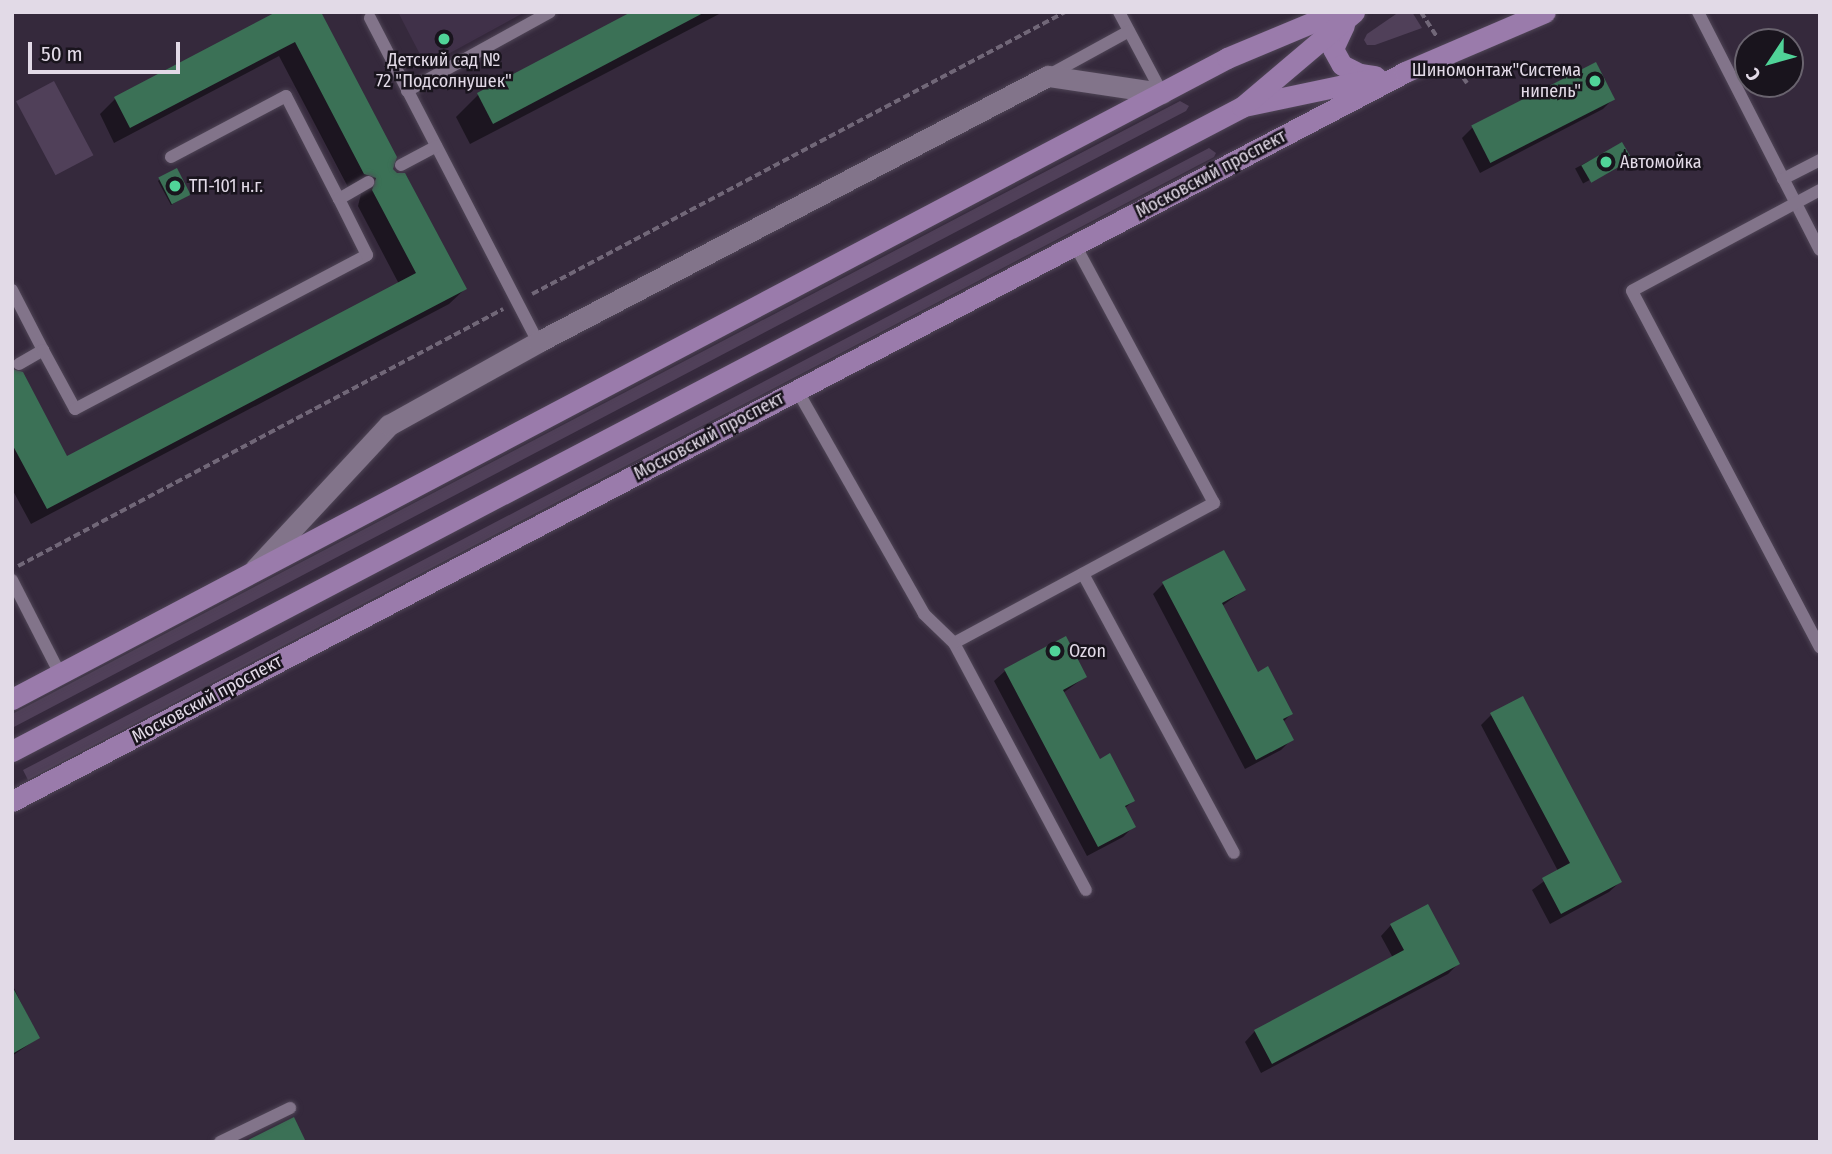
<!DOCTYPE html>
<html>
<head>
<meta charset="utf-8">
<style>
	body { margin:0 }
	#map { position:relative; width:1832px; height:1154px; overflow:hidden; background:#35293c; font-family:"Fira Sans Condensed",sans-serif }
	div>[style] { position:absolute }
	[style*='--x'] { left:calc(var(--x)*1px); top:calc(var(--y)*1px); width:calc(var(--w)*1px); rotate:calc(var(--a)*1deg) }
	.built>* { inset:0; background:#403149 }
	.green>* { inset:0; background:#504059; transform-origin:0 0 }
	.shadow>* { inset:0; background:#0007; transform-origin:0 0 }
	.building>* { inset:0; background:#3b7156; transform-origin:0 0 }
	.path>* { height:3.5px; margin-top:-1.75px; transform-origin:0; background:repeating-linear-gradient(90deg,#716778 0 7px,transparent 0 10.5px) }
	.roads { filter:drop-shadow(0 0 2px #4f4556) drop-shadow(0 0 2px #4f4556) }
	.lane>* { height:12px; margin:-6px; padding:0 6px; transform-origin:6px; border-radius:6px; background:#82748a }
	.street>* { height:21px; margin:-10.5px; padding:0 10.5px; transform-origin:10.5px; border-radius:10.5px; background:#82748a }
	.primary>* { height:21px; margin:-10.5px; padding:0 10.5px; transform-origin:10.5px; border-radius:10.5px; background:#9a7bab }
	.dots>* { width:19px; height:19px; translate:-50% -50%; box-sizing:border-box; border:4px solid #19141d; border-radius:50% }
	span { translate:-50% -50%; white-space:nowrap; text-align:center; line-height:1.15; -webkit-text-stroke:5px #19141d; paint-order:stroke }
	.poi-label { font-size:18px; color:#e2dae7 }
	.right { translate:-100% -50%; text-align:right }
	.left { translate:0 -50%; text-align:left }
	.street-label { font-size:18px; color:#e2dae7 }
	.frame { position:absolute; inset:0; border:14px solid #e2dae7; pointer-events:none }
	.north { position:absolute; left:1734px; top:28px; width:70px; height:70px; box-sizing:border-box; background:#19141d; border:2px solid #69636e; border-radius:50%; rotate:234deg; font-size:19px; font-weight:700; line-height:28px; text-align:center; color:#e2dae7 }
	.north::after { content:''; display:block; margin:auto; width:24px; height:32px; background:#50d398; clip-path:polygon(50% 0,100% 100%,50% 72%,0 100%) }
	.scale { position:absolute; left:28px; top:42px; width:152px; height:32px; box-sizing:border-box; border:4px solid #e2dae7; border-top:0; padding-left:9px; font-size:21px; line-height:24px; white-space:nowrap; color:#e2dae7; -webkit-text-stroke:5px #19141d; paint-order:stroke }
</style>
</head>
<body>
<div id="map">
	<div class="built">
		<i style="clip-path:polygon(398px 12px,525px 12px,426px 66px)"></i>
	</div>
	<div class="green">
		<i style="clip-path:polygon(1399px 12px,1412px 12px,1422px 28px,1375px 45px,1367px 45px,1364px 40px,1367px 34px)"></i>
		<i style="left:54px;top:81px;width:84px;height:43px;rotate:62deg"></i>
		<i style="clip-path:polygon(1180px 101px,1189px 106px,1186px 111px,12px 728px,12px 714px)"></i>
		<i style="clip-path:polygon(1209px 148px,1216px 153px,1214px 157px,28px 780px,23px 770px)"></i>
	</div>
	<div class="shadow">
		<i style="clip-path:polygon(280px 12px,391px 169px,465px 289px,449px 304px,31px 524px,12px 489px,12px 371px,67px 458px,399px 284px,358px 206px,361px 194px,349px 189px,279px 56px,114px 143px,100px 114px,115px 99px)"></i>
		<i style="clip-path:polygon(635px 12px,723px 12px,470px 144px,456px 117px,478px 95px)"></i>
		<i style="clip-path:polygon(1613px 99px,1603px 109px,1480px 173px,1462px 138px,1472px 128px)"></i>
		<i style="left:1621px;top:144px;width:17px;height:52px;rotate:62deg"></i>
		<i style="clip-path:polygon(160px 179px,187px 196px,171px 205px,158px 181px)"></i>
		<i style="clip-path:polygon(1163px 584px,1244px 590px,1222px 606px,1257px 674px,1291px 714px,1283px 722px,1292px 739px,1281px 750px,1245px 769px,1153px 594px)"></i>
		<i style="clip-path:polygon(1065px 639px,1085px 677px,1063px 693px,1099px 761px,1133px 801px,1124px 809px,1134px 826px,1123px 837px,1087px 856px,994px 681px,1005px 671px)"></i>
		<i style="clip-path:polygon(1491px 715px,1620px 882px,1609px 892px,1550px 924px,1532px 890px,1558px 871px,1481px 725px)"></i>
		<i style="clip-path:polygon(1391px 925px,1458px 964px,1448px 974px,1261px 1073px,1245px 1042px,1255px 1031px,1393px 958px,1381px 936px)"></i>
		<i style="clip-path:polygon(12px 984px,38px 1038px,12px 1056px)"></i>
	</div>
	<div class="building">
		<i style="clip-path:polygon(276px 12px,321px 12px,397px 157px,393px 169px,397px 173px,405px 173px,467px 289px,47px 509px,12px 444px,12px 369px,23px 372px,67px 456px,416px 273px,372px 190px,376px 178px,364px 174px,295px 42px,130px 128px,114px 97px)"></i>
		<i style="clip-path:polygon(631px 12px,705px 12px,493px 124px,477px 93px)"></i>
		<i style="left:1596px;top:62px;width:42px;height:140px;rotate:63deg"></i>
		<i style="left:1622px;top:142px;width:20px;height:47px;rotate:60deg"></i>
		<i style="left:177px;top:168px;width:30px;height:21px;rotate:63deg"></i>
		<i style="clip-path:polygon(1224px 550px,1246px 590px,1222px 603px,1258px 672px,1268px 666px,1293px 714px,1283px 719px,1294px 740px,1256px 760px,1162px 582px)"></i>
		<i style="clip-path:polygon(1066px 636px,1087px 677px,1063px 690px,1100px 759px,1110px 753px,1135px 801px,1125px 806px,1136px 827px,1098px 847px,1004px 669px)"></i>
		<i style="clip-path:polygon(1523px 696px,1622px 882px,1561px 914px,1542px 878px,1570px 863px,1490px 713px)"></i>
		<i style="clip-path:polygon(1428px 904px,1460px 964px,1272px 1064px,1254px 1030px,1404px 950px,1390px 924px)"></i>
		<i style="clip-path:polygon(12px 986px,40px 1038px,12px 1054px)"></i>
		<i style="clip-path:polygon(294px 1117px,306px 1142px,244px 1142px)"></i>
	</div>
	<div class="path">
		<i style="--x:1421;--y:12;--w:30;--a:57"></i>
		<i style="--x:1458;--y:70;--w:16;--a:55"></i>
		<i style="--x:532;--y:294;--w:603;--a:-27.88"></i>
		<i style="--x:18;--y:566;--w:549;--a:-27.92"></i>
	</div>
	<div class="roads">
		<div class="lane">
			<i style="--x:1119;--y:12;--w:92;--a:62"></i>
			<i style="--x:1698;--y:12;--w:267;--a:62.9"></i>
			<i style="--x:370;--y:18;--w:365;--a:62.6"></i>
			<i style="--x:1049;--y:75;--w:91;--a:-28.8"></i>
			<i style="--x:407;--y:91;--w:163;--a:-28.9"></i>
			<i style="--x:171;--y:157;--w:130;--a:-27.9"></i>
			<i style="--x:286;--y:96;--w:116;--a:62.8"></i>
			<i style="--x:401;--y:165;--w:40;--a:-28"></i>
			<i style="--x:1783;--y:179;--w:42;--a:-27.2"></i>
			<i style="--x:1820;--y:190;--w:213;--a:151.8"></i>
			<i style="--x:1632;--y:291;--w:403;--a:62.2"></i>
			<i style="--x:1075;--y:245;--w:293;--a:61.7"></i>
			<i style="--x:1214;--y:503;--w:295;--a:151.7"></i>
			<i style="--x:954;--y:643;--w:280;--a:61.9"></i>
			<i style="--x:12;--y:290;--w:68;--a:62.7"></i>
			<i style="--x:19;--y:364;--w:28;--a:-30"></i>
			<i style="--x:43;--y:350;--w:67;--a:61.5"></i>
			<i style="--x:75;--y:409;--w:330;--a:-27.8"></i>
			<i style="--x:367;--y:255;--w:63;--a:-116.6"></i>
			<i style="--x:339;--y:199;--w:34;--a:-30"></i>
			<i style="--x:797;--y:390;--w:257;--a:60.4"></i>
			<i style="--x:924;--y:614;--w:42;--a:44"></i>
			<i style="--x:1083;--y:574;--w:317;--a:61.6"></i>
			<i style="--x:12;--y:580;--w:106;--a:62.9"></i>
			<i style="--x:220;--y:1142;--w:78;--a:-25.9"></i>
		</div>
		<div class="street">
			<i style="--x:255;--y:569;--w:197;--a:-47.1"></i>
			<i style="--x:389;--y:425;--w:171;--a:-29.1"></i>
			<i style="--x:538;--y:342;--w:575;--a:-27.55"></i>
			<i style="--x:1048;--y:76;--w:115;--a:8.5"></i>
		</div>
		<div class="primary">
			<i style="--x:1344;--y:25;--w:26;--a:115"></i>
			<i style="--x:1333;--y:49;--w:18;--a:61"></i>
			<i style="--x:1342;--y:65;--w:20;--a:27"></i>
			<i style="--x:1360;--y:74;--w:15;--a:8"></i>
			<i style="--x:1244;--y:106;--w:136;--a:-11.9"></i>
			<i style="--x:12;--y:699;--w:1374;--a:-27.81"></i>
			<i style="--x:1227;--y:58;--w:119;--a:-22.7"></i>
			<i style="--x:12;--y:751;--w:1388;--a:-27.64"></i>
			<i style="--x:1242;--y:107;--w:147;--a:-40.3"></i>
			<i style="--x:12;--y:801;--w:1572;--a:-27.62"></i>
			<i style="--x:1405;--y:72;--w:152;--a:-23.2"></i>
		</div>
	</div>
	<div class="dots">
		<i style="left:444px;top:39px;background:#50d398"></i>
		<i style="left:1595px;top:81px;background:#50d398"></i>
		<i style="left:1606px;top:162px;background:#50d398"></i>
		<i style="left:175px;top:186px;background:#50d398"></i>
		<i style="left:1055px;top:651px;background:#50d398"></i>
	</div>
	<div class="poi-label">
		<span style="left:444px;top:71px">Детский сад №<br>72 "Подсолнушек"</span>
		<span class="right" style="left:1581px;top:81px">Шиномонтаж"Система<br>нипель"</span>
		<span class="left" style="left:1620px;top:162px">Автомойка</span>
		<span class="left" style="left:189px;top:186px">ТП-101 н.г.</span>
		<span class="left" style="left:1069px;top:651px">Ozon</span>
	</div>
	<div class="street-label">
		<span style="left:1211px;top:174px;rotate:-28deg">Московский проспект</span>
		<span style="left:709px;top:436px;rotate:-28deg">Московский проспект</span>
		<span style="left:207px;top:699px;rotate:-28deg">Московский проспект</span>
	</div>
	<div class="frame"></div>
	<div class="north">С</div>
	<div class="scale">50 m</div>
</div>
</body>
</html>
